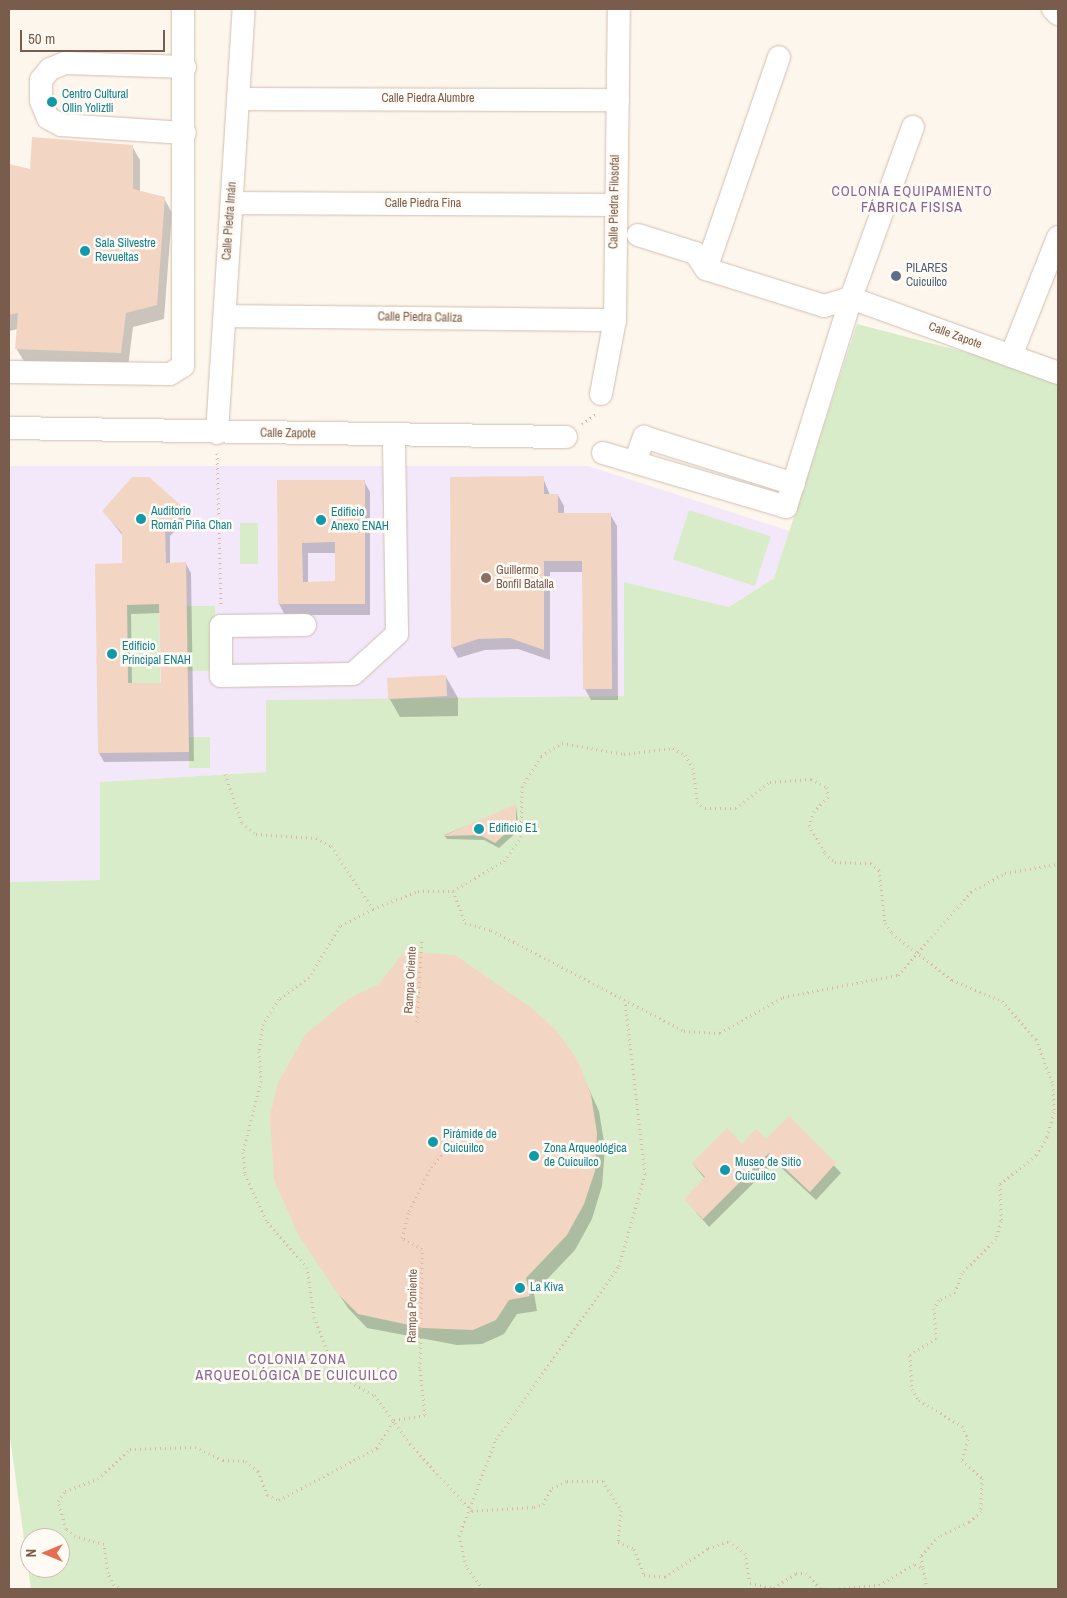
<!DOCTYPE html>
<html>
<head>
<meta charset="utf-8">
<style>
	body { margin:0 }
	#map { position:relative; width:1067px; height:1598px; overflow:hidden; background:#fdf6ec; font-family:"Archivo Narrow",sans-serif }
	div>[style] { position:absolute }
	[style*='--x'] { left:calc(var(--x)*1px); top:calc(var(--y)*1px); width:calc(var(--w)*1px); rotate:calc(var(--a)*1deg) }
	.education>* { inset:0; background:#f3e8fa }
	.green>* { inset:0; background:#d8ecc9; transform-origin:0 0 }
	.shadow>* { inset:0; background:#0003 }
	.building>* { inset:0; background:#f3d5c3; transform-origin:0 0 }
	.path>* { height:3px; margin-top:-1.5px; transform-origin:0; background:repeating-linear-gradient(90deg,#d9b8a5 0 1px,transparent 0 5px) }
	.roads { filter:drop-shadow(0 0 1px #d1beb0) drop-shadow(0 0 1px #d1beb0) }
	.minor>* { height:22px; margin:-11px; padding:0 11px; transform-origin:11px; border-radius:11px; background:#fff }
	.dots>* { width:14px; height:14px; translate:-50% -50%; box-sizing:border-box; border:2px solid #fffaf3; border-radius:50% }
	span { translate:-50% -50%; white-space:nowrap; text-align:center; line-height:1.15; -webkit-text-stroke:5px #fffaf3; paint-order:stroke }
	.culture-label { font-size:12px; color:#0d838f }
	.left { translate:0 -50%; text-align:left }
	.street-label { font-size:12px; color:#7a5c4d }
	.service-label { font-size:12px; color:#4e5e75 }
	.education-label { font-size:12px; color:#785e54 }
	.neighbourhood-label { font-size:14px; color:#846695; letter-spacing:1px }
	.frame { position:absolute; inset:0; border:10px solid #7a5c4d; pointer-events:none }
	.north { position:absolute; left:20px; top:1528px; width:50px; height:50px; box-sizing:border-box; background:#fffaf3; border:1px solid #cabbb1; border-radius:50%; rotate:270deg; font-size:14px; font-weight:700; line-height:20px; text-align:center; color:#7a5c4d }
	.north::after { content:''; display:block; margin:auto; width:18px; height:22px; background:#e76f51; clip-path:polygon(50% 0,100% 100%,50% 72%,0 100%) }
	.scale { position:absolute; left:20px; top:30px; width:145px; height:22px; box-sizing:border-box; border:2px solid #7a5c4d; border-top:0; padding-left:6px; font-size:15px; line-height:18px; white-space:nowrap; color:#7a5c4d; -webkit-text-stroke:4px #fffaf3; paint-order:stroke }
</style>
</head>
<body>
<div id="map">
	<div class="education">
		<i style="clip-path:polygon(9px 466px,588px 466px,790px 531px,774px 578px,729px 607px,624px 582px,624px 697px,266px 700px,266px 772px,100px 782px,100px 880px,9px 882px)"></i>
	</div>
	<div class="green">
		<i style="clip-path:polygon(evenodd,857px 324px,1007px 363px,1058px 383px,1058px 1589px,31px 1589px,9px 1430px,9px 882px,100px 880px,100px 782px,266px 772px,266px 700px,624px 696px,624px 582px,729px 607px,774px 578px,857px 324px,30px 1538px,60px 1538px,60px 1568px,30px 1568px,30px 1538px)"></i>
		<i style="left:689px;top:510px;width:86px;height:52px;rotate:18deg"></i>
		<i style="left:240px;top:523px;width:18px;height:41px"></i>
		<i style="left:159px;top:604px;width:79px;height:32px;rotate:89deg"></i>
		<i style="left:215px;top:606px;width:65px;height:28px;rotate:90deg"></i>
		<i style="left:189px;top:737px;width:21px;height:31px"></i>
	</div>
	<div class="shadow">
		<i style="clip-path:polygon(132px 146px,140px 160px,140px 192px,164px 198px,172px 213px,164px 319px,133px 327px,128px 367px,25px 363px,16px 348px,18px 329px,9px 331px,9px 165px,31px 170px)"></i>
		<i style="clip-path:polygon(543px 478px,550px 495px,558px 495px,564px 506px,564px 514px,610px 514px,617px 526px,618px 700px,591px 700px,585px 689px,584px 572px,550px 572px,550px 660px,518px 649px,485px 650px,458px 658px,452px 647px)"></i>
		<i style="clip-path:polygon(evenodd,278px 481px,364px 481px,370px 492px,370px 615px,285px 615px,279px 604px,278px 481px,308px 553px,336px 553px,337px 582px,308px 583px,308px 553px)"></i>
		<i style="clip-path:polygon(evenodd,183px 509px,188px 518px,170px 536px,170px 564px,186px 564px,191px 573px,194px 761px,104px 762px,99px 753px,124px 564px,123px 536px,103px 511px,183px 509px,161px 613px,162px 684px,132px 685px,131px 614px,161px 613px)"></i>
		<i style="clip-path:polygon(446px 677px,458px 698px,458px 716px,400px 717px,388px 696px)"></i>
		<i style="clip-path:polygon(516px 806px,519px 830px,499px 848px,484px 840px,447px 839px,444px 835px)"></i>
		<i style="clip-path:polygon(576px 1061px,599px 1111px,605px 1148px,602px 1186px,592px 1219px,575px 1250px,534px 1293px,537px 1311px,517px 1314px,504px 1334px,482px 1344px,457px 1345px,367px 1328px,348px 1308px,308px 1248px)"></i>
		<i style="clip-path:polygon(789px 1118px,841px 1173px,816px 1200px,775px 1162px,709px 1227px,685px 1199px,705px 1179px,693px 1164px,766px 1141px)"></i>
	</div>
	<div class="building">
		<i style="clip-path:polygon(32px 137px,133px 145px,133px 189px,165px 197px,157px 305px,126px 313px,121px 353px,15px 349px,18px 313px,9px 315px,9px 164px,30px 169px)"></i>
		<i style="clip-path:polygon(544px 476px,544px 494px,558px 494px,558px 513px,611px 513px,612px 689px,583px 689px,582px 561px,544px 561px,544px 650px,510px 638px,478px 639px,451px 648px,450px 477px)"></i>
		<i style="clip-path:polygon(evenodd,132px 477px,149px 477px,184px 508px,165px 526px,166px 563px,186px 562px,189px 752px,98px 753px,95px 564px,122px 563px,122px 533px,102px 511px,132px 477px,159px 604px,161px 683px,128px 683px,127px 605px,159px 604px)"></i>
		<i style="clip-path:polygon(evenodd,277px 480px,365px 480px,365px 604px,278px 604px,277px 480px,335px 542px,335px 581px,303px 582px,302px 543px,335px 542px)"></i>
		<i style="left:446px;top:675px;width:21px;height:59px;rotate:87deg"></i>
		<i style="clip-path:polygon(516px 804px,516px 824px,495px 843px,480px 835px,443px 836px)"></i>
		<i style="clip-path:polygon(404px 952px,455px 955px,529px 1006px,556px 1030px,578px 1061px,591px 1095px,597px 1133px,595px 1171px,584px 1204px,567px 1235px,526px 1278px,530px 1296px,509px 1300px,496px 1320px,473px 1330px,423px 1328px,358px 1314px,338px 1294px,298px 1234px,274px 1180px,270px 1116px,278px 1083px,305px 1035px,348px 999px,379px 984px)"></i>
		<i style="clip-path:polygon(789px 1116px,836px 1163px,810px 1192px,769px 1153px,703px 1219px,684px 1199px,705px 1177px,692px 1163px,727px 1128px,742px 1144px,756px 1129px,766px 1139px)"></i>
	</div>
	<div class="path">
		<i style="--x:582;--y:424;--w:17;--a:-36"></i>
		<i style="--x:217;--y:453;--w:154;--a:88.5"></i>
		<i style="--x:225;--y:774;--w:52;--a:70.9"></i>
		<i style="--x:242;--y:823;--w:18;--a:38"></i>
		<i style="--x:256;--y:834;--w:60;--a:3.8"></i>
		<i style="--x:316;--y:838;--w:17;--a:28"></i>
		<i style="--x:331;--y:846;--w:76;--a:56.3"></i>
		<i style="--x:373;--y:909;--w:48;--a:-21.8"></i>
		<i style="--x:418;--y:891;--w:35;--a:0"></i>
		<i style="--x:453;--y:891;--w:59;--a:-30.5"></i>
		<i style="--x:504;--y:861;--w:29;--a:-55"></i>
		<i style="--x:521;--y:837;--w:50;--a:-88.9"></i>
		<i style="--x:522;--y:787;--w:36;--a:-58"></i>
		<i style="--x:541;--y:756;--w:25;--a:-32"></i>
		<i style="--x:562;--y:743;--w:63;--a:10.1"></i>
		<i style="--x:624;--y:754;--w:49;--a:-7"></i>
		<i style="--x:673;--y:748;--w:14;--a:30"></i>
		<i style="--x:685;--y:755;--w:15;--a:58"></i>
		<i style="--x:693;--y:768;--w:34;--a:83"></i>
		<i style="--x:697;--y:802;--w:10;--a:37"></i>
		<i style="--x:705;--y:808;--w:31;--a:0"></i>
		<i style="--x:736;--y:808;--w:43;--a:-37.4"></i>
		<i style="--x:770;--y:782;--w:41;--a:-4.2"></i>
		<i style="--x:811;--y:779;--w:18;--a:27"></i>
		<i style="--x:827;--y:787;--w:10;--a:84"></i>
		<i style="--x:828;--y:797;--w:20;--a:135"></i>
		<i style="--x:814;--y:811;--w:15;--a:110"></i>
		<i style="--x:809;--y:825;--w:32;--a:60"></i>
		<i style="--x:825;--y:853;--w:13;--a:42"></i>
		<i style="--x:835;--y:862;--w:36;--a:2"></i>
		<i style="--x:871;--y:863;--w:11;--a:41"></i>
		<i style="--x:879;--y:870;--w:53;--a:83.5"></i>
		<i style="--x:885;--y:923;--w:12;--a:55"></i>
		<i style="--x:892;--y:933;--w:76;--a:38.1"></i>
		<i style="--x:952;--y:980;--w:54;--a:22.8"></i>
		<i style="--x:1002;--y:1001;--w:51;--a:48.2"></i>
		<i style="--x:1036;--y:1039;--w:48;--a:69.3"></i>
		<i style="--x:1053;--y:1084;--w:28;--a:88"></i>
		<i style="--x:1054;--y:1112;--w:26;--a:106"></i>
		<i style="--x:1047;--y:1137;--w:21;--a:121"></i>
		<i style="--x:1036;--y:1155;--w:46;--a:141.1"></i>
		<i style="--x:1000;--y:1184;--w:37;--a:88"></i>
		<i style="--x:1001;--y:1221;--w:19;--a:106"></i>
		<i style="--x:996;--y:1239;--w:48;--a:135"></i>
		<i style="--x:962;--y:1273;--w:20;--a:110"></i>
		<i style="--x:955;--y:1292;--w:18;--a:153"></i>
		<i style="--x:939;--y:1300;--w:9;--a:122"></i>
		<i style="--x:934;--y:1308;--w:30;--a:86"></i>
		<i style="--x:936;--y:1338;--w:31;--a:147"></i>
		<i style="--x:910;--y:1355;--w:34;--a:87"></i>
		<i style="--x:912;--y:1389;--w:13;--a:58"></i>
		<i style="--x:919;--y:1400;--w:50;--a:31.2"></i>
		<i style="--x:962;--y:1426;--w:14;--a:65"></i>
		<i style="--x:968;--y:1439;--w:22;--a:106"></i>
		<i style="--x:962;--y:1460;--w:27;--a:42"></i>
		<i style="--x:982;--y:1478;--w:33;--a:92"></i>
		<i style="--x:981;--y:1511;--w:16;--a:137"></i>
		<i style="--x:969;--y:1522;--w:33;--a:155"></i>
		<i style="--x:939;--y:1536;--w:27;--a:132"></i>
		<i style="--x:921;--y:1556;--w:12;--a:81"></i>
		<i style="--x:453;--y:891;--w:34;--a:69"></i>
		<i style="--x:465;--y:923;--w:27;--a:15"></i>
		<i style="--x:491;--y:930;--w:218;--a:27.6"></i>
		<i style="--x:684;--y:1031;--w:36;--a:3"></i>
		<i style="--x:720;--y:1033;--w:73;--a:-29.7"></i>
		<i style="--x:783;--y:997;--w:117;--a:-10.8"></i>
		<i style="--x:898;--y:975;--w:111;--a:-48.7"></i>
		<i style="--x:971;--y:892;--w:39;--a:-29"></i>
		<i style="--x:1005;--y:873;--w:54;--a:-9.6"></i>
		<i style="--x:373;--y:909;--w:37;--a:153"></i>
		<i style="--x:340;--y:926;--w:60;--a:121.3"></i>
		<i style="--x:309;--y:977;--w:37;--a:144"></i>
		<i style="--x:279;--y:999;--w:30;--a:123"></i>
		<i style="--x:263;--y:1024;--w:27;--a:98"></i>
		<i style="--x:259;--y:1051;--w:30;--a:86"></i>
		<i style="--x:261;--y:1081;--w:73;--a:104.2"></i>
		<i style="--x:243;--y:1152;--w:22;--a:85"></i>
		<i style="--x:245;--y:1174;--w:53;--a:65.4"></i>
		<i style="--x:267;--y:1222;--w:60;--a:48.4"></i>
		<i style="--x:307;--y:1267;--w:50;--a:82"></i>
		<i style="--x:314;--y:1317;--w:62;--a:68.4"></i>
		<i style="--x:337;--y:1375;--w:42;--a:28.4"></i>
		<i style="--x:374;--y:1395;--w:61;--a:53.7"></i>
		<i style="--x:410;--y:1444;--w:91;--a:47.2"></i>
		<i style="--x:417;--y:1022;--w:84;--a:-86.6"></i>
		<i style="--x:472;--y:1511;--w:62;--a:-3.7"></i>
		<i style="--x:534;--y:1507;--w:9;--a:-18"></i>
		<i style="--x:543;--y:1504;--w:18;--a:-61"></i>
		<i style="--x:552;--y:1488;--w:17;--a:-25"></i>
		<i style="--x:567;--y:1481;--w:36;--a:0"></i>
		<i style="--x:603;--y:1481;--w:34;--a:58"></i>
		<i style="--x:621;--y:1510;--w:32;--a:95"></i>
		<i style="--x:618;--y:1542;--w:17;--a:24"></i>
		<i style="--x:634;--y:1549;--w:28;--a:69"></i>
		<i style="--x:644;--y:1575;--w:21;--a:5"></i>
		<i style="--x:665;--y:1577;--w:52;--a:-34"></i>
		<i style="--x:708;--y:1548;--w:22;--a:-18"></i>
		<i style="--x:729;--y:1541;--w:20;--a:37"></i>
		<i style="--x:745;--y:1553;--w:30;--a:81"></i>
		<i style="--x:750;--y:1583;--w:25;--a:12"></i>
		<i style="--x:774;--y:1588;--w:27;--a:-34"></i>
		<i style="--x:796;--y:1573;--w:10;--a:0"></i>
		<i style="--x:806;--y:1573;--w:21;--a:47"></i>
		<i style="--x:820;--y:1588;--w:8;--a:7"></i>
		<i style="--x:123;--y:1589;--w:10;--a:-156"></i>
		<i style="--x:114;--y:1585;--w:13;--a:-117"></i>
		<i style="--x:108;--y:1573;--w:29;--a:-98"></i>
		<i style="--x:104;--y:1544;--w:30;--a:-165"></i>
		<i style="--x:75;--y:1536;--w:11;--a:-142"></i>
		<i style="--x:66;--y:1529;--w:29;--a:-106"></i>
		<i style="--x:58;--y:1501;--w:12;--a:-55"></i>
		<i style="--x:65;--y:1491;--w:35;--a:-20"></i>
		<i style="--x:98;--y:1479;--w:44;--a:-43.2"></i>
		<i style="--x:130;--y:1449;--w:65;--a:-1.8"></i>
		<i style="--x:195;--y:1447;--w:31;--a:25"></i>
		<i style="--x:223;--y:1460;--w:23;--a:2"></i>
		<i style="--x:246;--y:1461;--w:16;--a:40"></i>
		<i style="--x:258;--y:1471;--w:26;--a:69"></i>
		<i style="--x:267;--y:1495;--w:13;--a:23"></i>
		<i style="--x:279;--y:1500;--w:111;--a:-28"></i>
		<i style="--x:377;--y:1448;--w:33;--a:-59"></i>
		<i style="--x:394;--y:1420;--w:31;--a:-9"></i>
		<i style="--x:425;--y:1415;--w:47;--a:-96.1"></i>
		<i style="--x:420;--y:1368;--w:119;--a:-89"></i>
		<i style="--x:422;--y:1249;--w:23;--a:-151"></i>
		<i style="--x:402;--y:1238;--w:28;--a:-75"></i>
		<i style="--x:409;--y:1211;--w:49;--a:-63.4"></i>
		<i style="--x:431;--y:1167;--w:30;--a:-50"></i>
		<i style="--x:483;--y:1589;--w:29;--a:-126"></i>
		<i style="--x:466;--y:1566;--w:31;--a:-103"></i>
		<i style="--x:459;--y:1536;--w:104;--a:-69.1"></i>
		<i style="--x:496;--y:1439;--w:212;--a:-54.6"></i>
		<i style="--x:619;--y:1266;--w:96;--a:-74.2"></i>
		<i style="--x:645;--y:1174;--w:175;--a:-96.6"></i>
		<i style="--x:834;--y:1589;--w:45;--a:-5.1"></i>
		<i style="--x:879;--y:1585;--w:42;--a:-30.3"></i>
		<i style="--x:915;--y:1564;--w:9;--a:27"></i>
		<i style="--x:923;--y:1568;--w:21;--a:79"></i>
	</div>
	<div class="roads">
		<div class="minor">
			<i style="--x:1053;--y:9;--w:7;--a:45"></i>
			<i style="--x:185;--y:67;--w:120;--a:-178.1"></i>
			<i style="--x:65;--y:63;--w:16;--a:158"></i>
			<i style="--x:50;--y:69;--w:14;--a:129"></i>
			<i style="--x:41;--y:80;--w:21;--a:90"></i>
			<i style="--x:41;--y:101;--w:18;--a:68"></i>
			<i style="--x:48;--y:118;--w:15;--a:28"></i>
			<i style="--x:61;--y:125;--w:124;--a:3.7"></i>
			<i style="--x:238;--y:99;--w:380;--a:0.2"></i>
			<i style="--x:232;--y:203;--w:382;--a:0.3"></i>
			<i style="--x:638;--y:235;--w:60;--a:17.5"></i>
			<i style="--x:695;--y:253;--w:19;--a:55"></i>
			<i style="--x:706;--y:269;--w:124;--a:17.4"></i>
			<i style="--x:824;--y:306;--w:28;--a:-17"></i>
			<i style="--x:706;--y:269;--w:224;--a:-71"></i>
			<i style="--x:851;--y:298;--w:220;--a:19.9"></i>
			<i style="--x:225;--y:316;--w:390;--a:0.6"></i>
			<i style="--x:1011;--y:356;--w:128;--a:-68.4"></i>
			<i style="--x:9;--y:372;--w:161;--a:0.7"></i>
			<i style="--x:170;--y:374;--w:15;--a:-32"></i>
			<i style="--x:183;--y:366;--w:357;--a:-90"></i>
			<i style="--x:601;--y:394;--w:75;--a:-79.3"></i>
			<i style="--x:615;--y:320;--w:311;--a:-89.3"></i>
			<i style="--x:9;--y:428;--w:557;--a:0.93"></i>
			<i style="--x:217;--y:433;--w:425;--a:-86.4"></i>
			<i style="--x:603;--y:453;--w:191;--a:16.4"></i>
			<i style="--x:786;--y:507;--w:219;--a:-72.7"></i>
			<i style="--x:851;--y:298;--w:182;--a:-70.1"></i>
			<i style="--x:635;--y:462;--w:27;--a:-70"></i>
			<i style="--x:644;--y:437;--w:157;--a:17.4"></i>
			<i style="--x:305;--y:625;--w:84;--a:179.3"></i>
			<i style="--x:221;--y:626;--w:50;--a:90"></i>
			<i style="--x:221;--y:676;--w:132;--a:-0.9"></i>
			<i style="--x:353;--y:674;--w:59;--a:-42.3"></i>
			<i style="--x:397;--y:634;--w:199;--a:-90.9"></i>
		</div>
	</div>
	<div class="dots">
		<i style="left:52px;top:102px;background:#0f9aa8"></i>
		<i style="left:85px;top:251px;background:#0f9aa8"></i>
		<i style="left:896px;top:276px;background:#5c6f8a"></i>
		<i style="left:141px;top:519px;background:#0f9aa8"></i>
		<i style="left:321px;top:520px;background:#0f9aa8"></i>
		<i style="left:486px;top:578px;background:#8d6e63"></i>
		<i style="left:112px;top:654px;background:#0f9aa8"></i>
		<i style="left:479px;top:829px;background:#0f9aa8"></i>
		<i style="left:433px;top:1142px;background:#0f9aa8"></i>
		<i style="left:534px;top:1156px;background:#0f9aa8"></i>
		<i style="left:725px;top:1170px;background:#0f9aa8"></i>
		<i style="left:520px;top:1288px;background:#0f9aa8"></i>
	</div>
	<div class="culture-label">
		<span class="left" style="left:62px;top:102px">Centro Cultural<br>Ollin Yoliztli</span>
		<span class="left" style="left:95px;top:251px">Sala Silvestre<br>Revueltas</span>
		<span class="left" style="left:151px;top:519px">Auditorio<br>Román Piña Chan</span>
		<span class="left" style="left:331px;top:520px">Edificio<br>Anexo ENAH</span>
		<span class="left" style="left:122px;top:654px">Edificio<br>Principal ENAH</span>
		<span class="left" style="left:489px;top:829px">Edificio E1</span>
		<span class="left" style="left:443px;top:1142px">Pirámide de<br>Cuicuilco</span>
		<span class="left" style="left:544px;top:1156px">Zona Arqueológica<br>de Cuicuilco</span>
		<span class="left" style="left:735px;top:1170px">Museo de Sitio<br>Cuicuilco</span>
		<span class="left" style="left:530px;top:1288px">La Kiva</span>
	</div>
	<div class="street-label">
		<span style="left:428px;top:99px">Calle Piedra Alumbre</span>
		<span style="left:615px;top:202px;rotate:-89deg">Calle Piedra Filosofal</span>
		<span style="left:423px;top:204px">Calle Piedra Fina</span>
		<span style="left:230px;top:221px;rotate:-86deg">Calle Piedra Imán</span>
		<span style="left:420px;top:318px;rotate:1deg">Calle Piedra Caliza</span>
		<span style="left:955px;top:336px;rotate:20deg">Calle Zapote</span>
		<span style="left:288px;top:434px;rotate:1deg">Calle Zapote</span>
		<span style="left:411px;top:980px;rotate:-87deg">Rampa Oriente</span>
		<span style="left:413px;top:1306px;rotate:-89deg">Rampa Poniente</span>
	</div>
	<div class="service-label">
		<span class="left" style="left:906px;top:276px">PILARES<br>Cuicuilco</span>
	</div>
	<div class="education-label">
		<span class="left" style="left:496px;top:578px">Guillermo<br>Bonfil Batalla</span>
	</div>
	<div class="neighbourhood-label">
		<span style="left:912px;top:199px">COLONIA EQUIPAMIENTO<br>FÁBRICA FISISA</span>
		<span style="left:297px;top:1367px">COLONIA ZONA<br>ARQUEOLÓGICA DE CUICUILCO</span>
	</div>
	<div class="frame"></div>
	<div class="north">N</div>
	<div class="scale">50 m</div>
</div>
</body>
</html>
